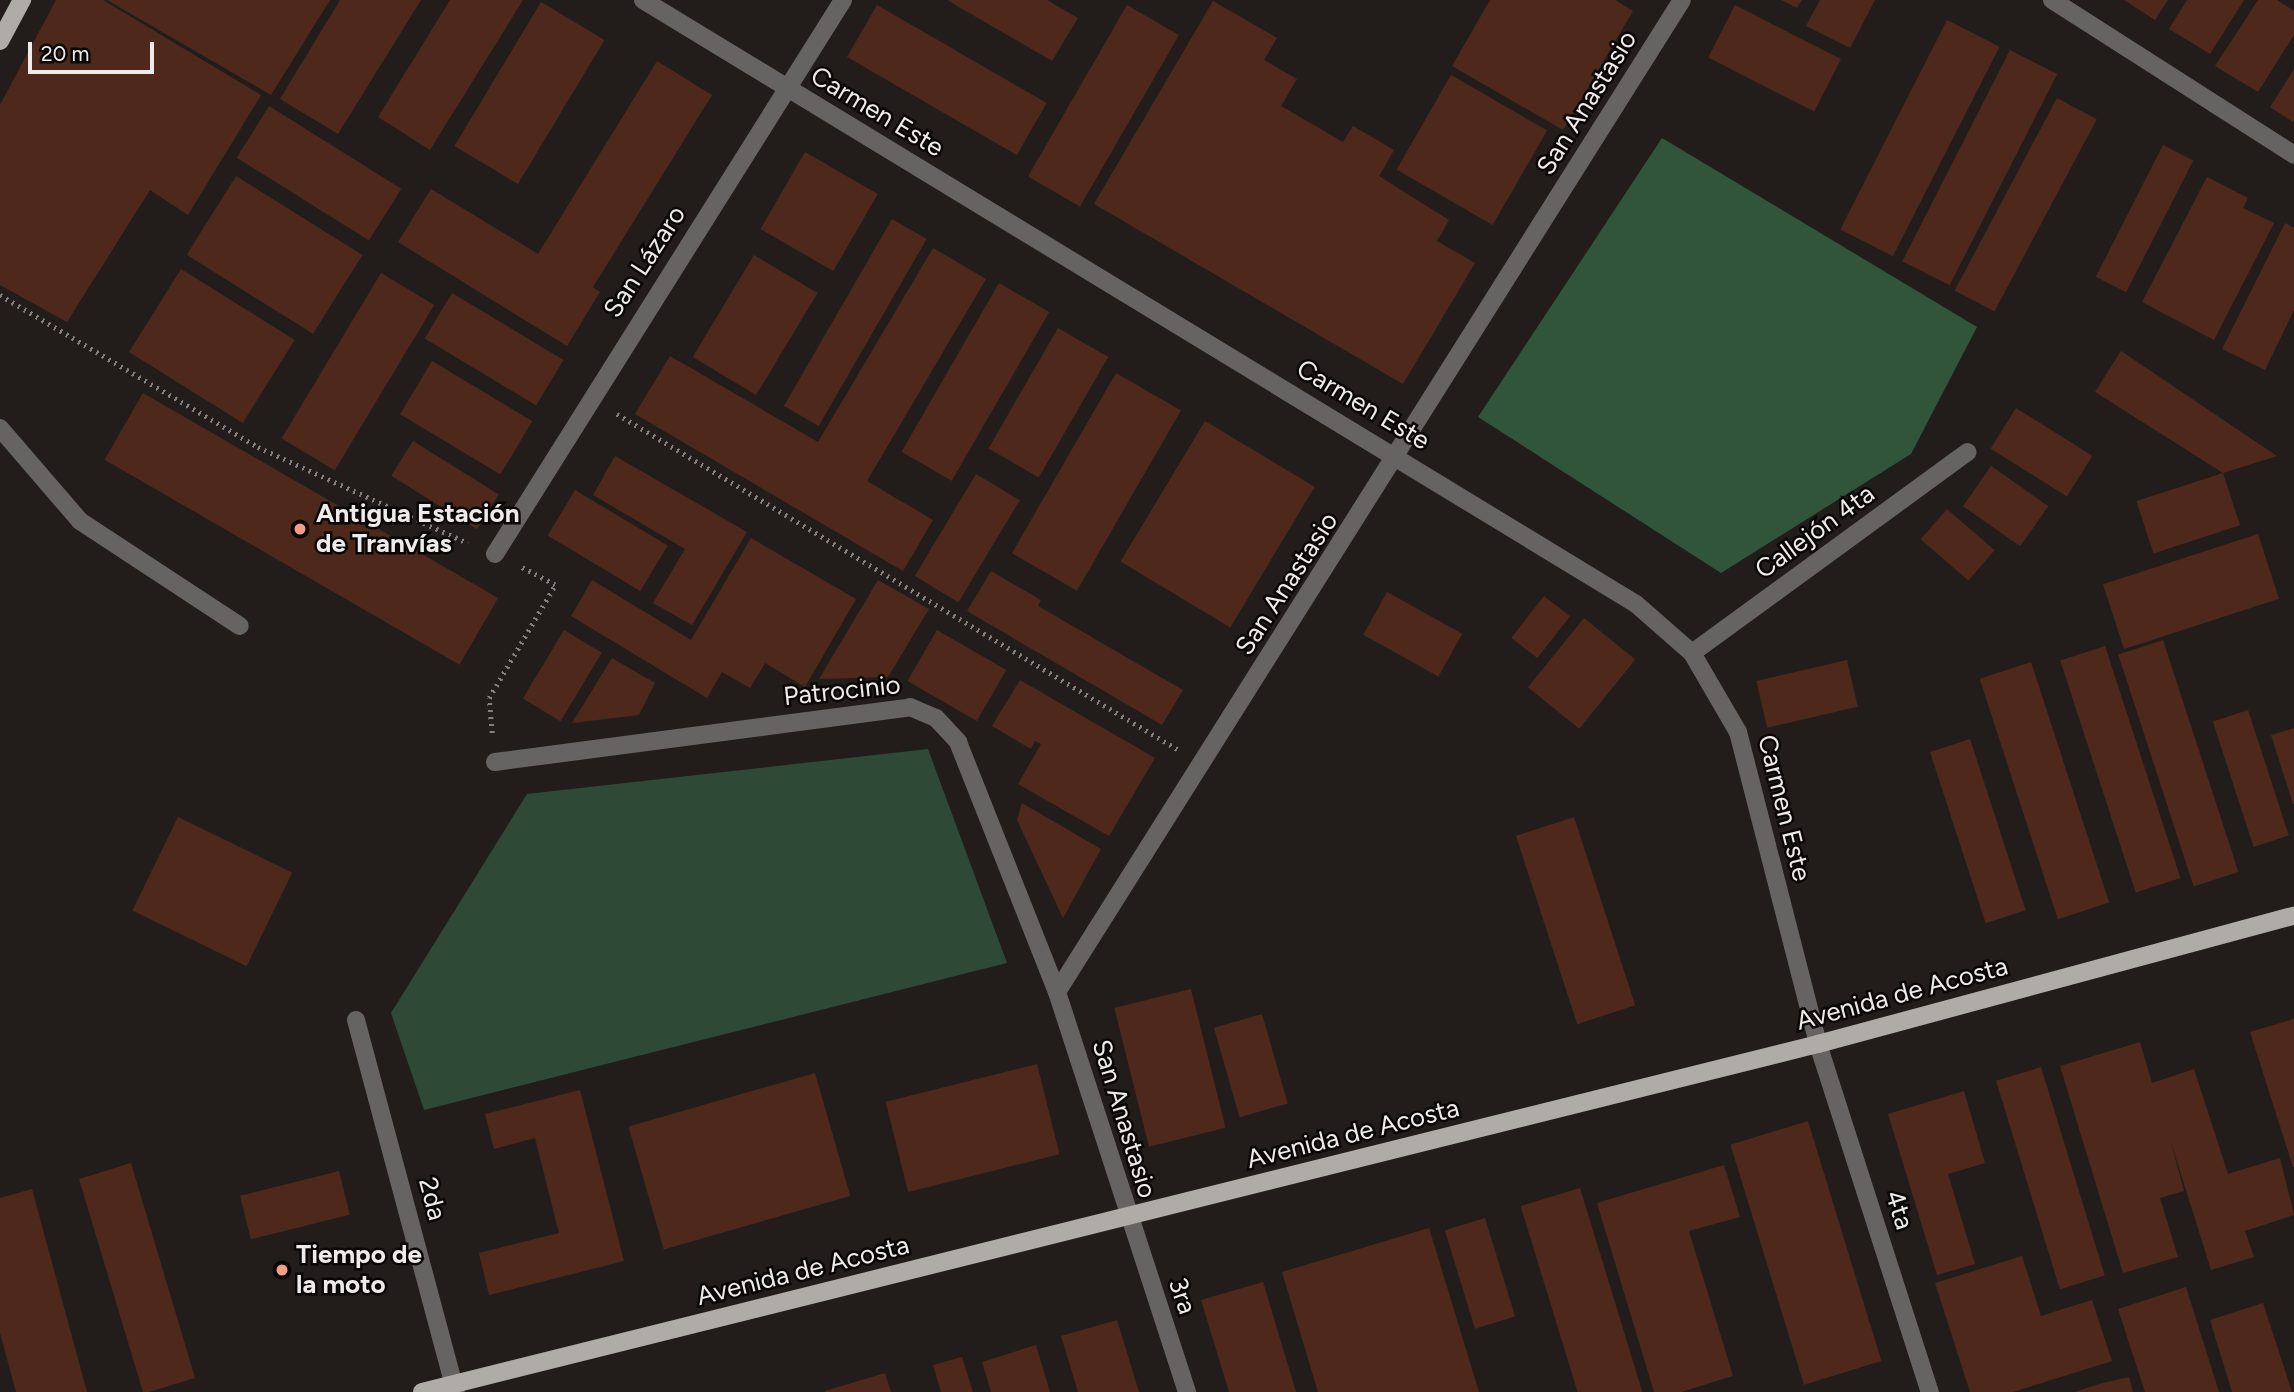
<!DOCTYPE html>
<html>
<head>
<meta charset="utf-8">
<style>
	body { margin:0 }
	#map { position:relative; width:2294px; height:1392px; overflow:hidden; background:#221d1b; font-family:Figtree,sans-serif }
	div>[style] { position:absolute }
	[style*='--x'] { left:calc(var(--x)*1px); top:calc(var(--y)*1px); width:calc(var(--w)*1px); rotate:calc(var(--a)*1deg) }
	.green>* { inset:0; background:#2e4936 }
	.forest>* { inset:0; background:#30553b }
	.building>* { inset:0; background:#4e291b; transform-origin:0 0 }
	.path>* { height:4.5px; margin-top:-2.25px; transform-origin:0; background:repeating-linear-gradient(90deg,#837f7e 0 2px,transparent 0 7px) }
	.minor>* { height:18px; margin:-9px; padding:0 9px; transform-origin:9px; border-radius:9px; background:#666463 }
	.major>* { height:18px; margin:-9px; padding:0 9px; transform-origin:9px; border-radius:9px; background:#afaca8 }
	.dots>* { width:19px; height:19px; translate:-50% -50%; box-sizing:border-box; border:4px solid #0a0807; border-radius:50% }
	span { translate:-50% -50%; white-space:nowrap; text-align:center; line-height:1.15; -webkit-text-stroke:5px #0a0807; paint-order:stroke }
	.street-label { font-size:26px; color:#eeebea }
	.poi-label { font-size:26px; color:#eeebea; font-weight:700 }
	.left { translate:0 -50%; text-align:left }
	.scale { position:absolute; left:28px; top:42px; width:126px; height:32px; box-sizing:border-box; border:4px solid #eeebea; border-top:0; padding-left:9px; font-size:21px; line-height:24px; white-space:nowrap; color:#eeebea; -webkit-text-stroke:5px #0a0807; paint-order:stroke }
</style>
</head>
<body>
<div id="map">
	<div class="green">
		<i style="clip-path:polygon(928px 749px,1007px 963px,424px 1110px,391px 1013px,527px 794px)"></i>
	</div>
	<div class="forest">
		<i style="clip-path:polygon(1662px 138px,1977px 327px,1911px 454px,1721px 573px,1478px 417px)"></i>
	</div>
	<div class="building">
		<i style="clip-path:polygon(56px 0,103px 0,261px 95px,188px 215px,150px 190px,67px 322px,0 285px,0 105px)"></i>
		<i style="clip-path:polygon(107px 0,330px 0,271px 95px)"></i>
		<i style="clip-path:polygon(340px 0,421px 0,338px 134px,280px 99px)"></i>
		<i style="clip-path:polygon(450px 0,523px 0,430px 150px,378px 117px)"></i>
		<i style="clip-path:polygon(947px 0,1047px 0,1078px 18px,1052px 61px)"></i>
		<i style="clip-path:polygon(1490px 0,1615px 0,1633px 11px,1563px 130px,1452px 66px)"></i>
		<i style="clip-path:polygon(1781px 0,1802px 0,1797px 8px)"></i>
		<i style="clip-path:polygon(1820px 0,1875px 0,1850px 48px,1806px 26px)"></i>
		<i style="clip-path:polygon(2124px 0,2168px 0,2155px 20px)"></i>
		<i style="clip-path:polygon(2187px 0,2244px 0,2210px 54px,2169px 29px)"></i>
		<i style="clip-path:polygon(2258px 0,2277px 0,2294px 11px,2294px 35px,2258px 92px,2215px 66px)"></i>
		<i style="clip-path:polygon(1213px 1px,1277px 38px,1264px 60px,1297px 79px,1281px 106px,1343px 142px,1353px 126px,1394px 150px,1379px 176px,1449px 220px,1437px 241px,1475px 263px,1403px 384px,1094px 204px)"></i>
		<i style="left:541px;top:2px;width:74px;height:168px;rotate:31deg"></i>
		<i style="left:877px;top:5px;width:196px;height:60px;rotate:30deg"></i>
		<i style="left:1127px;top:5px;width:60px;height:198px;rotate:30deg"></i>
		<i style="left:1735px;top:5px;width:119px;height:59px;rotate:27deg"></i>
		<i style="left:1947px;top:20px;width:59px;height:235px;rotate:27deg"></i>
		<i style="left:2010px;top:50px;width:53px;height:237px;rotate:27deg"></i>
		<i style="clip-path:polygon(657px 61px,712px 95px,593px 287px,600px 292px,567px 346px,398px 242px,431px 189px,538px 254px)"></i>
		<i style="clip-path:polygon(2294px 69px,2294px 120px,2293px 122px,2270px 107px)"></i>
		<i style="left:1451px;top:75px;width:111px;height:109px;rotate:30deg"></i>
		<i style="left:2057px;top:98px;width:45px;height:218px;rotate:28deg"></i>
		<i style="left:269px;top:106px;width:156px;height:61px;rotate:32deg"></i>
		<i style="left:2163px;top:145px;width:34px;height:148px;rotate:27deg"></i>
		<i style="left:805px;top:152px;width:84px;height:89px;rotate:30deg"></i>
		<i style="left:236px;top:176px;width:149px;height:93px;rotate:32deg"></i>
		<i style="clip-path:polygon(2207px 177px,2248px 198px,2243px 208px,2274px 223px,2214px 340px,2142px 302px)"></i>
		<i style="left:892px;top:219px;width:40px;height:216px;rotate:30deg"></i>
		<i style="clip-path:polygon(2285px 223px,2294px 228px,2294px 310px,2265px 370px,2222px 349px)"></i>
		<i style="clip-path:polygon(933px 248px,986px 279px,867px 481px,933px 520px,903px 571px,635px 414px,670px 356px,818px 442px)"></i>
		<i style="left:754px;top:255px;width:74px;height:119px;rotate:31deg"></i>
		<i style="left:181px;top:269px;width:134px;height:98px;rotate:32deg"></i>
		<i style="left:381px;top:273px;width:62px;height:193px;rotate:31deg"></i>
		<i style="left:999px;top:283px;width:58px;height:195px;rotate:30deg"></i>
		<i style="left:452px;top:293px;width:130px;height:53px;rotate:31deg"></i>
		<i style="left:1058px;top:328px;width:58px;height:139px;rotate:30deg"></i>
		<i style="clip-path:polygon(2121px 351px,2277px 456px,2223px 473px,2095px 392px)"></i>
		<i style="left:432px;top:361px;width:117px;height:62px;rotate:31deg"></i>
		<i style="left:1116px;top:373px;width:75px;height:208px;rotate:30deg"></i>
		<i style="left:143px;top:393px;width:410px;height:77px;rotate:30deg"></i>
		<i style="left:2016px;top:408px;width:90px;height:48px;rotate:32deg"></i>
		<i style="left:1205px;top:421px;width:128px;height:164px;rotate:31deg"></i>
		<i style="left:413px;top:441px;width:101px;height:41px;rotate:32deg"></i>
		<i style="clip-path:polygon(615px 456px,747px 532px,692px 625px,653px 603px,685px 549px,593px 495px)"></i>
		<i style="left:1991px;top:466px;width:70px;height:49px;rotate:35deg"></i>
		<i style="left:2223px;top:473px;width:55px;height:91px;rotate:72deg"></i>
		<i style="left:976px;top:474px;width:51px;height:119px;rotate:31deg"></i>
		<i style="left:575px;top:490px;width:108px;height:53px;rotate:31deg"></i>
		<i style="left:1947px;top:509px;width:63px;height:40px;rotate:41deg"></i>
		<i style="left:2258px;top:534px;width:68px;height:163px;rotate:72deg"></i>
		<i style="clip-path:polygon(751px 538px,856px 599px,805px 687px,765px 663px,750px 688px,722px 672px,707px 698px,571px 616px,592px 580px,691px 640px)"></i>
		<i style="clip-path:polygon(991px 571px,1041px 600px,1038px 606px,1183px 690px,1162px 725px,967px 611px)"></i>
		<i style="clip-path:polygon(878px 580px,929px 609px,888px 677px,819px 679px)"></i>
		<i style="left:1387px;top:592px;width:86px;height:49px;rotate:29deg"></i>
		<i style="left:1544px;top:596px;width:33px;height:53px;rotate:38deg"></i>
		<i style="left:1584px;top:618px;width:66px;height:89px;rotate:39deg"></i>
		<i style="left:564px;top:630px;width:44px;height:80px;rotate:31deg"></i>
		<i style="left:937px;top:630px;width:80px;height:59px;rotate:30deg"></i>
		<i style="left:2163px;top:640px;width:244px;height:47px;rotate:72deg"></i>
		<i style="left:2105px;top:646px;width:244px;height:47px;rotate:72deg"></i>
		<i style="clip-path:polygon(612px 658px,655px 683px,639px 715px,572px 723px)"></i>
		<i style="left:1847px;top:660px;width:48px;height:93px;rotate:77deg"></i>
		<i style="left:2031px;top:662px;width:253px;height:54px;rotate:72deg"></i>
		<i style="clip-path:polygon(1020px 680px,1155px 758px,1109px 836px,1018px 784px,1041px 744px,1035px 741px,1031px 749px,992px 726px)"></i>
		<i style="left:2248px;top:710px;width:132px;height:37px;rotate:72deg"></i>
		<i style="clip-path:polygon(2294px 728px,2294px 804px,2293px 804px,2271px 735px)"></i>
		<i style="left:1970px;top:739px;width:180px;height:42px;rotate:72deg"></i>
		<i style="clip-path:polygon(1022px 803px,1101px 849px,1063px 918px,1017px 820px)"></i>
		<i style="left:178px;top:817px;width:127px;height:104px;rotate:26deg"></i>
		<i style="left:1574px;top:817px;width:198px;height:61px;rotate:72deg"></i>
		<i style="left:1191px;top:989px;width:143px;height:79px;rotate:76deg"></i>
		<i style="left:1262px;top:1014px;width:93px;height:50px;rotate:74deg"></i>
		<i style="clip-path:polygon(2294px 1019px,2294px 1167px,2293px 1167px,2250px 1032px)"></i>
		<i style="clip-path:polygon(2140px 1042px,2152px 1083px,2194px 1069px,2228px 1174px,2280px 1158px,2294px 1215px,2245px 1231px,2254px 1257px,2211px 1270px,2170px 1139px,2184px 1191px,2160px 1198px,2178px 1257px,2123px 1273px,2060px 1066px)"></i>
		<i style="left:1037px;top:1064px;width:93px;height:156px;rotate:76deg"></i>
		<i style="left:2041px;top:1067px;width:218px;height:47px;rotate:73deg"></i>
		<i style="left:815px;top:1073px;width:128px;height:194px;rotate:74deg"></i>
		<i style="clip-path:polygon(580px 1090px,624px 1261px,489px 1295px,479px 1253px,559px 1233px,535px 1138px,494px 1149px,485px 1114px)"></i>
		<i style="clip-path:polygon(1964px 1091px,1985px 1163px,1948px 1174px,1975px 1264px,1937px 1275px,1888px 1114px)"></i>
		<i style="left:1808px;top:1121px;width:251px;height:81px;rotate:73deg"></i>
		<i style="clip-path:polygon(131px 1163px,195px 1378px,149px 1392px,143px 1392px,79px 1179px)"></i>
		<i style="clip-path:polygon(1724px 1165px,1740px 1217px,1689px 1231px,1733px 1376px,1681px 1392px,1654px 1392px,1597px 1203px)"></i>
		<i style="left:339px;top:1171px;width:45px;height:102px;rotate:76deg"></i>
		<i style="left:1580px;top:1188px;width:213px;height:62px;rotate:73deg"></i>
		<i style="clip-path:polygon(32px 1189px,87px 1392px,16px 1392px,0 1333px,0 1198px)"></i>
		<i style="left:1485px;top:1218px;width:103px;height:42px;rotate:73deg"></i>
		<i style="clip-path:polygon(1429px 1228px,1479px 1392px,1318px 1392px,1282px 1272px)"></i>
		<i style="clip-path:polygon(2022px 1256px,2041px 1316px,2092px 1300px,2112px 1361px,2013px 1392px,1970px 1392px,1935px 1283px)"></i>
		<i style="clip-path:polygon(1263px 1282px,1296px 1392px,1229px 1392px,1201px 1300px)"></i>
		<i style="clip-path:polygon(2186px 1287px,2219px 1392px,2145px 1392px,2118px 1309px)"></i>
		<i style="clip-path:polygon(2263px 1303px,2292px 1392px,2232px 1392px,2210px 1320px)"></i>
		<i style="clip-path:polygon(1117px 1320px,1139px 1392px,1078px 1392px,1061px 1336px)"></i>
		<i style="clip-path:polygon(1036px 1345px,1050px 1392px,991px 1392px,982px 1362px)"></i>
		<i style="clip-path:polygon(962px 1357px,973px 1392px,941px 1392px,933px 1365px)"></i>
		<i style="clip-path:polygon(885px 1373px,891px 1392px,825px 1392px,825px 1391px)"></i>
		<i style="clip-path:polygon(2129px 1377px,2133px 1392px,2075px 1392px,2099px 1384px)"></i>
	</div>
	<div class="path">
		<i style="--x:0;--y:295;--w:299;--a:30.5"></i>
		<i style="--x:258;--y:447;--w:231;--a:24.6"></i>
		<i style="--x:617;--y:414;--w:653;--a:30.89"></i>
		<i style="--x:492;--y:733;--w:35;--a:-95"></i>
		<i style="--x:489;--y:698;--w:131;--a:-59.7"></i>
		<i style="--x:555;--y:585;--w:38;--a:-152"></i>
	</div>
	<div class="minor">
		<i style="--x:643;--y:0;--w:1162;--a:31.31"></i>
		<i style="--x:1636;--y:604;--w:74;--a:41.2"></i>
		<i style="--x:1692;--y:653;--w:91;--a:59.8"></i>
		<i style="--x:1738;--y:732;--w:322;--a:75.6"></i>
		<i style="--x:1818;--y:1044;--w:366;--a:72.2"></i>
		<i style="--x:2052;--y:0;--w:287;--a:32.6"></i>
		<i style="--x:0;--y:428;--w:123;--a:49.3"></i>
		<i style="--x:80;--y:521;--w:191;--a:33.3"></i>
		<i style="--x:495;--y:554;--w:654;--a:-57.86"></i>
		<i style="--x:1692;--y:653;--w:341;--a:-36.1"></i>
		<i style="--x:495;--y:762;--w:419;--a:-7.5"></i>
		<i style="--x:910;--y:707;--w:28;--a:23"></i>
		<i style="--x:936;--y:718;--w:33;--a:47"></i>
		<i style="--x:958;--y:742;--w:269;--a:68.4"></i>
		<i style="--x:1057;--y:992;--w:421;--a:72"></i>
		<i style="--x:1057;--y:992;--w:1172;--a:-57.79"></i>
		<i style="--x:356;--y:1020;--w:385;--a:75"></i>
	</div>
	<div class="major">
		<i style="--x:0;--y:41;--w:47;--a:-61.8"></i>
		<i style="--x:422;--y:1392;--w:1439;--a:-14"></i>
		<i style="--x:1818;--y:1044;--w:493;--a:-15.1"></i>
	</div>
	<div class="dots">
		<i style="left:300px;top:529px;background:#f49d8c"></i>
		<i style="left:282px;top:1270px;background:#f49d8c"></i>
	</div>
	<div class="street-label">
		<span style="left:1587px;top:103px;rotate:-58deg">San Anastasio</span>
		<span style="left:877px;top:112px;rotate:31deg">Carmen Este</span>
		<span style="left:645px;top:262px;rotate:-57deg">San Lázaro</span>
		<span style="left:1363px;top:405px;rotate:31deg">Carmen Este</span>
		<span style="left:1815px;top:532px;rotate:-36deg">Callejón 4ta</span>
		<span style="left:1287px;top:584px;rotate:-57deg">San Anastasio</span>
		<span style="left:842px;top:691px;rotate:-6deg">Patrocinio</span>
		<span style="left:1784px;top:808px;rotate:76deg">Carmen Este</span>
		<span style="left:1902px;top:994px;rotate:-15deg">Avenida de Acosta</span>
		<span style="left:1124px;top:1119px;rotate:73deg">San Anastasio</span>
		<span style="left:1353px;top:1134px;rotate:-14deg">Avenida de Acosta</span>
		<span style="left:432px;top:1199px;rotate:75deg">2da</span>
		<span style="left:1899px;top:1210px;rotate:72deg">4ta</span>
		<span style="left:803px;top:1271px;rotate:-14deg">Avenida de Acosta</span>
		<span style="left:1182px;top:1296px;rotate:71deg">3ra</span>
	</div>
	<div class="poi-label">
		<span class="left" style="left:316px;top:529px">Antigua Estación<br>de Tranvías</span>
		<span class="left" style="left:296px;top:1270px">Tiempo de<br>la moto</span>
	</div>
	<div class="scale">20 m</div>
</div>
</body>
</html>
